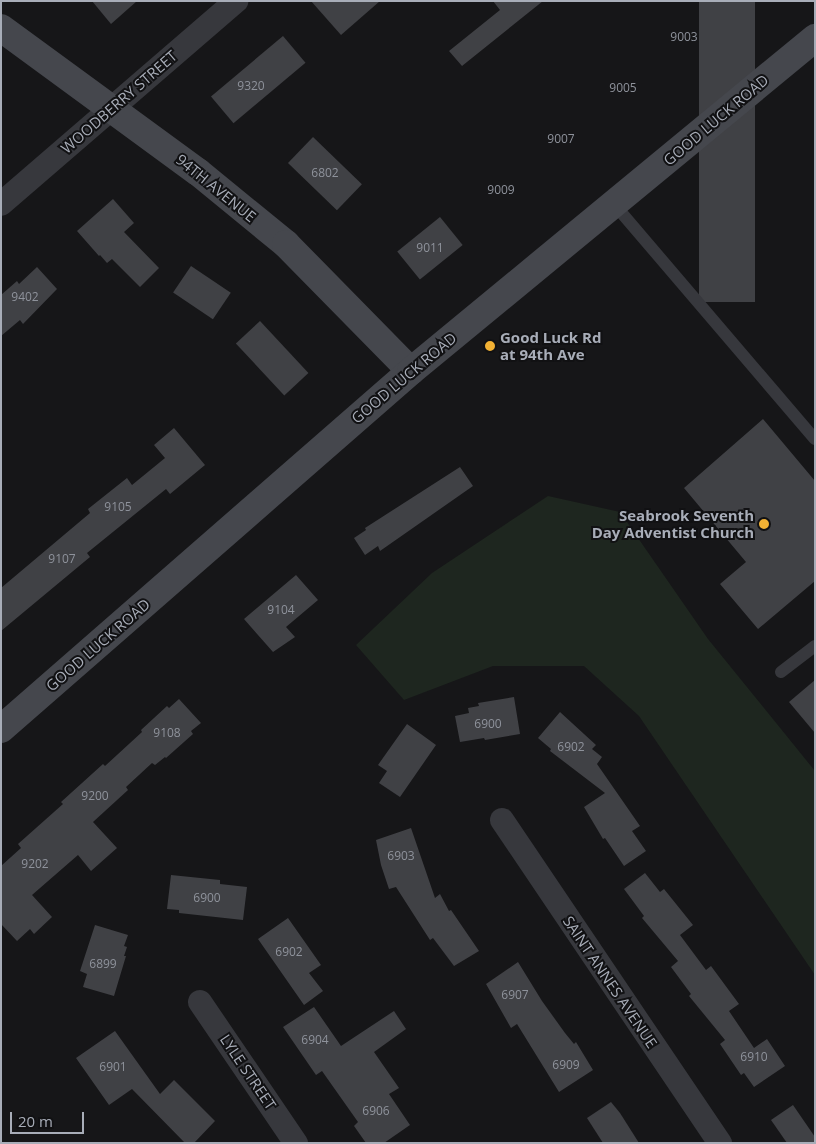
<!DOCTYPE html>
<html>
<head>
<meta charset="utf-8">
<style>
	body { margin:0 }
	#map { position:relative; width:816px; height:1144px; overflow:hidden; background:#161618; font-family:"Open Sans",sans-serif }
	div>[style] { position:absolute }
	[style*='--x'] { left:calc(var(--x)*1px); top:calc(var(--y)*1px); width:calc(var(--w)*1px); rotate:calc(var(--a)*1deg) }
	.green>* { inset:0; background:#1e261f }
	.building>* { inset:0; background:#404145; transform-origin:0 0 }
	.lane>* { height:12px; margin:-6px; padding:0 6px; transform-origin:6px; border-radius:6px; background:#37383d }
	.street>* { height:24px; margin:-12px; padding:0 12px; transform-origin:12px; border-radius:12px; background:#37383d }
	.secondary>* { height:28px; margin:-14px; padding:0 14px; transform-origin:14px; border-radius:14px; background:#45474d }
	.dots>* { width:14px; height:14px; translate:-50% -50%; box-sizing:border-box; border:2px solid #111113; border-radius:50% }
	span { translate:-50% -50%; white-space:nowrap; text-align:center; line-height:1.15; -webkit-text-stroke:4px #111113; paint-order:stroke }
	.number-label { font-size:12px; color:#8e929b }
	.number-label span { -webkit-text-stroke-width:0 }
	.street-label { font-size:15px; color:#a8adb8 }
	.poi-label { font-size:15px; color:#a8adb8; font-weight:700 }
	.left { translate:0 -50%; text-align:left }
	.right { translate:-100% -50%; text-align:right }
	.frame { position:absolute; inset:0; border:2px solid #a8adb8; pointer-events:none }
	.scale { position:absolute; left:10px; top:1112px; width:74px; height:22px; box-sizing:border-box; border:2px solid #a8adb8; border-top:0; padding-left:6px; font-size:15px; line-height:18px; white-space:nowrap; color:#a8adb8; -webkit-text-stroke:4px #111113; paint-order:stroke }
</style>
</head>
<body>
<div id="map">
	<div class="green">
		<i style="clip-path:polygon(548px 496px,620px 512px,708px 639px,815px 771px,815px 975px,639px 716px,584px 666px,493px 666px,404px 700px,356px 645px,432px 573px)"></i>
	</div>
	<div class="building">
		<i style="clip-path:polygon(92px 1px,137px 1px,111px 24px)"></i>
		<i style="clip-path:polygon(311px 1px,380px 1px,341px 35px)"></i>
		<i style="clip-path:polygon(493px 1px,543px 1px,462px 66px,449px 51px,500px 10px)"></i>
		<i style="left:699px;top:1px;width:56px;height:301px"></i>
		<i style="left:283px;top:36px;width:35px;height:94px;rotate:50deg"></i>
		<i style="left:313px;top:137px;width:68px;height:36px;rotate:44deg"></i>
		<i style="clip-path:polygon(113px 199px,134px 223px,124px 232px,159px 268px,140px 287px,112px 259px,107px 263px,100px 255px,99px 256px,77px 231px)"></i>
		<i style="left:440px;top:217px;width:36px;height:55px;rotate:51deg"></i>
		<i style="left:191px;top:266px;width:48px;height:32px;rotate:34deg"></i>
		<i style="clip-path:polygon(37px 267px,57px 289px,23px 324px,20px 320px,1px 336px,1px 295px,17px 281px,19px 284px)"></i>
		<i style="left:260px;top:321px;width:71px;height:33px;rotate:47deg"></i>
		<i style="clip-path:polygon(763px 419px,815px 481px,815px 581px,758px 629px,720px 584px,746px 562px,684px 488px)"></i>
		<i style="clip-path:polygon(174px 428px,205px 465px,170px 494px,166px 489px,87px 553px,90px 557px,1px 631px,1px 588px,90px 513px,88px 509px,127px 478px,132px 485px,165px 458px,154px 445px)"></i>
		<i style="clip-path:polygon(460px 467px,473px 486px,380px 551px,378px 546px,365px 555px,354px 538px,366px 530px,365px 528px)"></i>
		<i style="clip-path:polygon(296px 575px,318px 600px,286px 627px,295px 637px,273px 652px,244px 619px)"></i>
		<i style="clip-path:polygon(815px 680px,815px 733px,789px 702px)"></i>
		<i style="clip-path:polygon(514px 697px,520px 734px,485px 740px,484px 738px,460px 742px,455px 716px,469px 713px,468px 708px,479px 706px,478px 703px)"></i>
		<i style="clip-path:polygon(179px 699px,201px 723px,191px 731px,193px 734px,166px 758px,165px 757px,155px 765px,152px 763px,126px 787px,128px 790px,93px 822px,117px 848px,91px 871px,78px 855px,32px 895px,52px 917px,34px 934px,30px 929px,17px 941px,1px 924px,1px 866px,21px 848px,18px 844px,63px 804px,61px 802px,103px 764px,105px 766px,142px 732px,141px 730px,167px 706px,169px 708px)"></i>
		<i style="clip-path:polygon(560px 712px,596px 745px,592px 749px,602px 757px,597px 764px,640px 826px,632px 831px,646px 851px,624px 866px,605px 838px,603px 839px,584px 807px,605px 793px,550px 751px,551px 749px,538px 738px)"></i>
		<i style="clip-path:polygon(407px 724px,436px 745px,400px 797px,379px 783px,387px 771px,378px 765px)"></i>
		<i style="clip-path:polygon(411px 828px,435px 898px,440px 894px,449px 911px,451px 910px,479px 951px,454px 966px,433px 938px,430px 940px,396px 887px,389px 889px,381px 865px,376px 840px)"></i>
		<i style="clip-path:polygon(645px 873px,660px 892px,664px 889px,693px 925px,680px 935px,706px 970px,711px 966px,739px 1004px,729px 1011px,754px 1048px,767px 1039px,785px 1066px,754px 1087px,744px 1073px,741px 1075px,720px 1044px,725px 1040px,689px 996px,691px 994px,671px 967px,678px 961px,642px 918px,644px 916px,624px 889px)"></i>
		<i style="clip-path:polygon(171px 875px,220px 880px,220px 884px,247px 887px,243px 920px,179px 913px,179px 910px,167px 909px)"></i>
		<i style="clip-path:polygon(288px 918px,321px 965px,309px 973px,323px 991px,304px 1005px,258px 939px)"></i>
		<i style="clip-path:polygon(95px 925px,128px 935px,124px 946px,127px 947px,124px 956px,126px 956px,114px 996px,83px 987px,87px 974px,80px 971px)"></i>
		<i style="clip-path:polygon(518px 962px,542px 1001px,565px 1033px,574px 1044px,576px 1042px,593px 1070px,559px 1092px,517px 1024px,511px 1028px,486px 984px)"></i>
		<i style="clip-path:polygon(314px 1007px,341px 1046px,394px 1011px,406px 1029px,374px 1052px,399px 1088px,389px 1094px,410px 1125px,384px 1143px,366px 1143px,354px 1126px,358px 1122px,322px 1071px,316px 1075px,283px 1027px)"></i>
		<i style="clip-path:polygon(115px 1031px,160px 1094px,174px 1080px,215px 1121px,194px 1143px,185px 1143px,132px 1089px,109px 1105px,76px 1058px)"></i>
		<i style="clip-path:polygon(611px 1102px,620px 1113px,639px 1143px,603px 1143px,587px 1118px)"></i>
		<i style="clip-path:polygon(793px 1105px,815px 1137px,815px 1143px,787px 1143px,771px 1120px)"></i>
	</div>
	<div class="lane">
		<i style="--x:614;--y:204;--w:309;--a:49.5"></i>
		<i style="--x:781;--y:672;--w:43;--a:-37.4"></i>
	</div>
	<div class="street">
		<i style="--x:1;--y:204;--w:311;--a:-40.8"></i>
		<i style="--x:502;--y:820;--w:390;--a:56"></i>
		<i style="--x:200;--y:1002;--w:171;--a:55.8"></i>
	</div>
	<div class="secondary">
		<i style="--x:1;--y:28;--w:244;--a:36.2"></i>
		<i style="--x:198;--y:172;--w:114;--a:39.3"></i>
		<i style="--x:286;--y:244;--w:178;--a:45.5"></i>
		<i style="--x:1;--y:729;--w:544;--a:-41.13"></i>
		<i style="--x:411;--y:371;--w:524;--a:-39.5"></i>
	</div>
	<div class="dots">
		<i style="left:490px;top:346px;background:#f2b134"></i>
		<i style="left:764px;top:524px;background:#f2b134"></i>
	</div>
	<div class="number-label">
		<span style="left:684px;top:37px">9003</span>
		<span style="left:251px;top:86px">9320</span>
		<span style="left:623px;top:88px">9005</span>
		<span style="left:561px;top:139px">9007</span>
		<span style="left:325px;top:173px">6802</span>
		<span style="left:501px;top:190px">9009</span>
		<span style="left:430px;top:248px">9011</span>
		<span style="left:25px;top:297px">9402</span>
		<span style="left:118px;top:507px">9105</span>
		<span style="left:62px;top:559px">9107</span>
		<span style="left:281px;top:610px">9104</span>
		<span style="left:488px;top:724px">6900</span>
		<span style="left:167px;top:733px">9108</span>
		<span style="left:571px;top:747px">6902</span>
		<span style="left:95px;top:796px">9200</span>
		<span style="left:401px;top:856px">6903</span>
		<span style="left:35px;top:864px">9202</span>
		<span style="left:207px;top:898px">6900</span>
		<span style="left:289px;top:952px">6902</span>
		<span style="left:103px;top:964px">6899</span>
		<span style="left:515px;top:995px">6907</span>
		<span style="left:315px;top:1040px">6904</span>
		<span style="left:754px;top:1057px">6910</span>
		<span style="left:566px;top:1065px">6909</span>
		<span style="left:113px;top:1067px">6901</span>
		<span style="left:376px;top:1111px">6906</span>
	</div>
	<div class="street-label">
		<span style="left:119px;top:102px;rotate:-41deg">WOODBERRY STREET</span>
		<span style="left:716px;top:120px;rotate:-40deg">GOOD LUCK ROAD</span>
		<span style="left:216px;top:188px;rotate:39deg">94TH AVENUE</span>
		<span style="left:404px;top:378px;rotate:-40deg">GOOD LUCK ROAD</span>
		<span style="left:98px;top:645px;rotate:-41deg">GOOD LUCK ROAD</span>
		<span style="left:610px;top:982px;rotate:56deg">SAINT ANNES AVENUE</span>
		<span style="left:248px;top:1072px;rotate:56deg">LYLE STREET</span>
	</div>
	<div class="poi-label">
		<span class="left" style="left:500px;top:346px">Good Luck Rd<br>at 94th Ave</span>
		<span class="right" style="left:754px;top:524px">Seabrook Seventh<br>Day Adventist Church</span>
	</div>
	<div class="frame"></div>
	<div class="scale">20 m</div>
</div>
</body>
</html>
